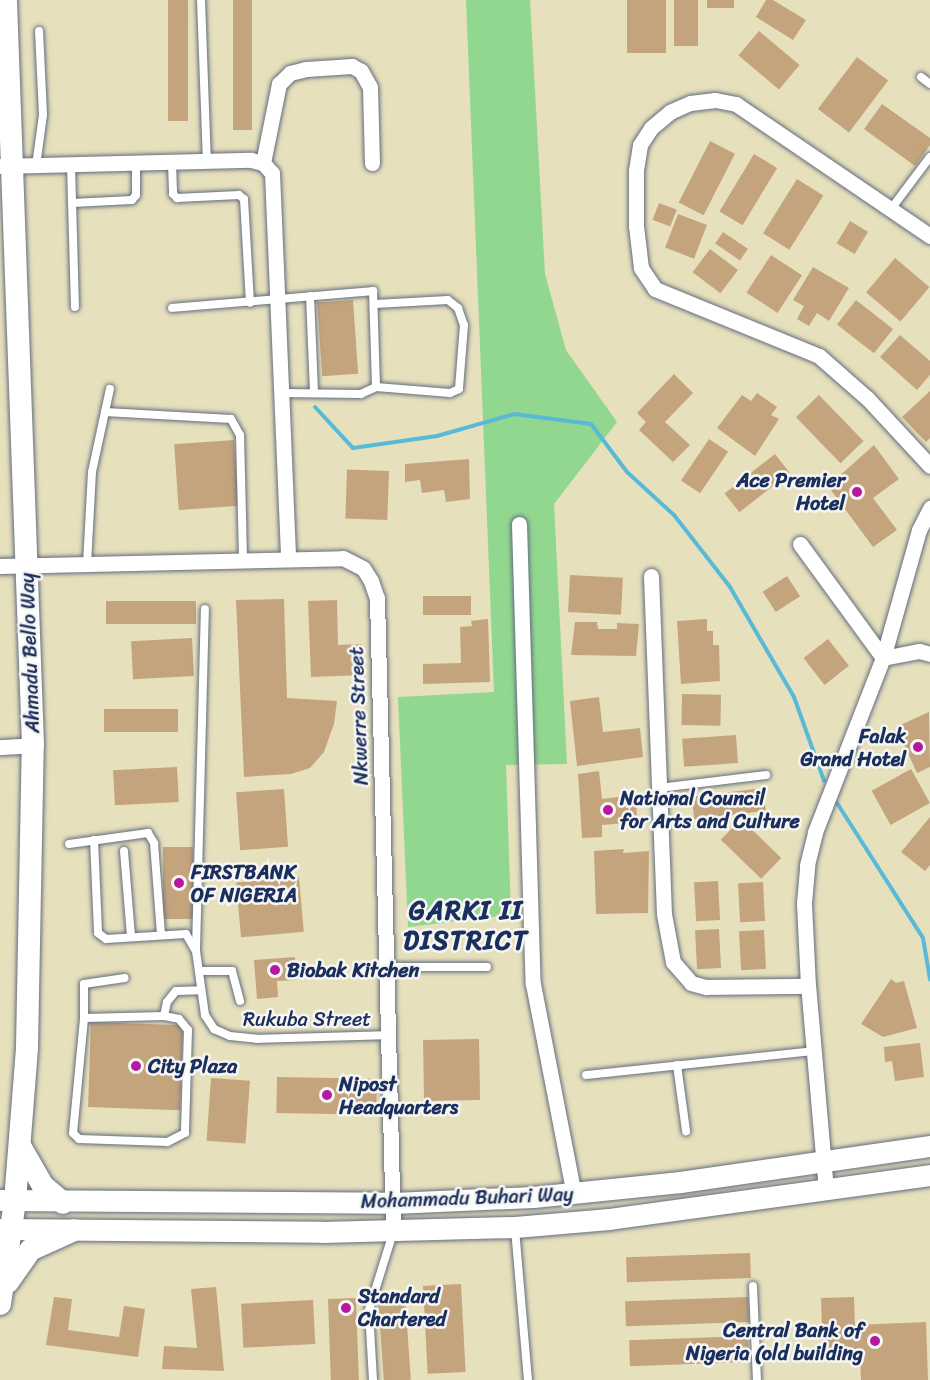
<!DOCTYPE html>
<html>
<head>
<meta charset="utf-8">
<style>
	body { margin:0 }
	#map { position:relative; width:930px; height:1380px; overflow:hidden; background:#e7e0bd; font-family:Sriracha,sans-serif }
	div>[style] { position:absolute }
	[style*='--x'] { left:calc(var(--x)*1px); top:calc(var(--y)*1px); width:calc(var(--w)*1px); rotate:calc(var(--a)*1deg) }
	.green>* { inset:0; background:#92d790 }
	.stream>* { height:4px; margin:-2px; padding:0 2px; transform-origin:2px; border-radius:2px; background:#59bad7 }
	.building>* { inset:0; background:#c4a47d; transform-origin:0 0 }
	.roads { filter:drop-shadow(0 0 2px #626d7f) drop-shadow(0 0 2px #626d7f) }
	.lane>* { height:8px; margin:-4px; padding:0 4px; transform-origin:4px; border-radius:4px; background:#fff }
	.street>* { height:15px; margin:-7.5px; padding:0 7.5px; transform-origin:7.5px; border-radius:7.5px; background:#fff }
	.secondary>* { height:21px; margin:-10.5px; padding:0 10.5px; transform-origin:10.5px; border-radius:10.5px; background:#fff }
	.primary>* { height:22px; margin:-11px; padding:0 11px; transform-origin:11px; border-radius:11px; background:#fff }
	.dots>* { width:16px; height:16px; translate:-50% -50%; box-sizing:border-box; border:3px solid #f6f6f2; border-radius:50% }
	span { translate:-50% -50%; white-space:nowrap; text-align:center; line-height:1.15; -webkit-text-stroke:5px #f6f6f2; paint-order:stroke }
	.poi-label { font-size:20px; color:#1b2f5e; font-weight:700 }
	.right { translate:-100% -50%; text-align:right }
	.left { translate:0 -50%; text-align:left }
	.street-label { font-size:20px; color:#1b2f5e }
	.district-label { font-size:26px; color:#1b2f5e; font-weight:700; letter-spacing:1.5px }
</style>
</head>
<body>
<div id="map">
	<div class="green">
		<i style="clip-path:polygon(466px 0,530px 0,545px 274px,566px 350px,617px 422px,554px 504px,567px 764px,506px 765px,511px 915px,408px 927px,398px 697px,494px 692px)"></i>
	</div>
	<div class="stream">
		<i style="--x:315;--y:407;--w:56;--a:47.2"></i>
		<i style="--x:353;--y:448;--w:85;--a:-8.1"></i>
		<i style="--x:437;--y:436;--w:80;--a:-15.9"></i>
		<i style="--x:514;--y:414;--w:78;--a:7.4"></i>
		<i style="--x:591;--y:424;--w:60;--a:53.1"></i>
		<i style="--x:627;--y:472;--w:64;--a:42.5"></i>
		<i style="--x:674;--y:515;--w:91;--a:52.1"></i>
		<i style="--x:730;--y:587;--w:127;--a:59.8"></i>
		<i style="--x:794;--y:697;--w:89;--a:70.3"></i>
		<i style="--x:837;--y:803;--w:160;--a:57.5"></i>
		<i style="--x:923;--y:938;--w:42;--a:80.3"></i>
	</div>
	<div class="building">
		<i style="left:168px;top:0;width:20px;height:121px"></i>
		<i style="left:233px;top:0;width:19px;height:130px"></i>
		<i style="left:627px;top:0;width:39px;height:53px"></i>
		<i style="left:674px;top:0;width:24px;height:46px"></i>
		<i style="left:707px;top:0;width:27px;height:8px"></i>
		<i style="clip-path:polygon(766px 0,773px 0,806px 20px,793px 40px,756px 17px)"></i>
		<i style="left:759px;top:31px;width:53px;height:32px;rotate:40deg"></i>
		<i style="left:857px;top:57px;width:39px;height:65px;rotate:37deg"></i>
		<i style="clip-path:polygon(882px 104px,930px 138px,930px 145px,915px 166px,864px 129px)"></i>
		<i style="left:710px;top:141px;width:28px;height:69px;rotate:27deg"></i>
		<i style="left:754px;top:154px;width:27px;height:67px;rotate:31deg"></i>
		<i style="left:797px;top:179px;width:31px;height:64px;rotate:32deg"></i>
		<i style="left:659px;top:203px;width:19px;height:18px;rotate:21deg"></i>
		<i style="left:678px;top:214px;width:31px;height:36px;rotate:21deg"></i>
		<i style="left:850px;top:221px;width:21px;height:26px;rotate:31deg"></i>
		<i style="left:723px;top:232px;width:30px;height:14px;rotate:34deg"></i>
		<i style="left:710px;top:249px;width:35px;height:29px;rotate:37deg"></i>
		<i style="left:771px;top:255px;width:37px;height:45px;rotate:33deg"></i>
		<i style="left:895px;top:258px;width:45px;height:45px;rotate:40deg"></i>
		<i style="clip-path:polygon(813px 267px,849px 288px,829px 321px,817px 313px,809px 326px,797px 319px,804px 306px,793px 300px)"></i>
		<i style="left:353px;top:300px;width:74px;height:36px;rotate:86deg"></i>
		<i style="left:856px;top:300px;width:47px;height:31px;rotate:38deg"></i>
		<i style="clip-path:polygon(900px 335px,930px 361px,930px 375px,917px 390px,880px 357px)"></i>
		<i style="clip-path:polygon(674px 374px,693px 393px,665px 422px,690px 445px,673px 462px,639px 430px,646px 422px,637px 413px)"></i>
		<i style="clip-path:polygon(930px 391px,930px 438px,926px 442px,902px 417px)"></i>
		<i style="clip-path:polygon(757px 393px,777px 407px,771px 415px,779px 419px,755px 456px,717px 428px,742px 395px,751px 401px)"></i>
		<i style="left:819px;top:395px;width:64px;height:32px;rotate:46deg"></i>
		<i style="left:709px;top:439px;width:23px;height:50px;rotate:34deg"></i>
		<i style="left:234px;top:440px;width:66px;height:60px;rotate:86deg"></i>
		<i style="clip-path:polygon(874px 445px,899px 479px,873px 498px,897px 530px,873px 547px,828px 486px)"></i>
		<i style="left:775px;top:454px;width:24px;height:64px;rotate:52deg"></i>
		<i style="clip-path:polygon(469px 459px,470px 499px,446px 502px,444px 490px,422px 493px,420px 480px,405px 482px,405px 464px)"></i>
		<i style="left:389px;top:471px;width:49px;height:42px;rotate:92deg"></i>
		<i style="left:570px;top:575px;width:53px;height:37px;rotate:3deg"></i>
		<i style="left:787px;top:576px;width:24px;height:29px;rotate:57deg"></i>
		<i style="left:471px;top:596px;width:19px;height:48px;rotate:90deg"></i>
		<i style="clip-path:polygon(284px 599px,287px 698px,337px 701px,334px 724px,324px 752px,310px 768px,291px 774px,244px 777px,236px 600px)"></i>
		<i style="clip-path:polygon(337px 600px,338px 645px,362px 644px,363px 675px,311px 677px,308px 601px)"></i>
		<i style="left:196px;top:601px;width:23px;height:90px;rotate:90deg"></i>
		<i style="clip-path:polygon(488px 619px,490px 682px,423px 684px,423px 664px,461px 663px,460px 627px,472px 626px,471px 621px)"></i>
		<i style="clip-path:polygon(707px 619px,707px 631px,713px 631px,713px 645px,719px 645px,720px 681px,681px 684px,677px 621px)"></i>
		<i style="clip-path:polygon(575px 622px,597px 622px,598px 629px,617px 629px,617px 623px,639px 624px,636px 656px,571px 655px)"></i>
		<i style="left:192px;top:638px;width:38px;height:61px;rotate:87deg"></i>
		<i style="left:828px;top:639px;width:34px;height:31px;rotate:52deg"></i>
		<i style="left:682px;top:694px;width:39px;height:31px;rotate:1deg"></i>
		<i style="clip-path:polygon(599px 697px,603px 732px,640px 728px,643px 757px,577px 766px,570px 701px)"></i>
		<i style="left:104px;top:709px;width:74px;height:23px"></i>
		<i style="clip-path:polygon(929px 712px,930px 767px,917px 773px,896px 727px)"></i>
		<i style="left:736px;top:735px;width:28px;height:54px;rotate:86deg"></i>
		<i style="left:177px;top:767px;width:35px;height:64px;rotate:87deg"></i>
		<i style="left:911px;top:769px;width:39px;height:45px;rotate:61deg"></i>
		<i style="clip-path:polygon(599px 771px,602px 799px,636px 795px,637px 822px,602px 825px,602px 837px,582px 838px,578px 774px)"></i>
		<i style="left:763px;top:788px;width:23px;height:72px;rotate:83deg"></i>
		<i style="left:284px;top:789px;width:58px;height:48px;rotate:86deg"></i>
		<i style="clip-path:polygon(930px 817px,930px 865px,925px 871px,901px 852px)"></i>
		<i style="left:741px;top:819px;width:56px;height:29px;rotate:44deg"></i>
		<i style="left:163px;top:847px;width:30px;height:72px"></i>
		<i style="clip-path:polygon(624px 849px,623px 853px,649px 851px,648px 913px,596px 914px,594px 851px)"></i>
		<i style="left:299px;top:877px;width:55px;height:63px;rotate:85deg"></i>
		<i style="left:718px;top:881px;width:39px;height:24px;rotate:87deg"></i>
		<i style="left:763px;top:882px;width:39px;height:25px;rotate:87deg"></i>
		<i style="left:719px;top:929px;width:39px;height:24px;rotate:87deg"></i>
		<i style="left:764px;top:930px;width:39px;height:25px;rotate:87deg"></i>
		<i style="clip-path:polygon(295px 957px,296px 980px,277px 981px,278px 997px,257px 999px,254px 960px)"></i>
		<i style="clip-path:polygon(891px 979px,896px 983px,904px 981px,917px 1028px,883px 1037px,861px 1024px)"></i>
		<i style="left:91px;top:1022px;width:92px;height:85px;rotate:2deg"></i>
		<i style="left:479px;top:1039px;width:61px;height:56px;rotate:89deg"></i>
		<i style="clip-path:polygon(920px 1043px,924px 1077px,895px 1081px,892px 1061px,885px 1062px,884px 1047px)"></i>
		<i style="left:277px;top:1077px;width:100px;height:36px;rotate:1deg"></i>
		<i style="left:211px;top:1078px;width:39px;height:63px;rotate:4deg"></i>
		<i style="left:750px;top:1253px;width:25px;height:124px;rotate:88deg"></i>
		<i style="left:461px;top:1284px;width:88px;height:38px;rotate:87deg"></i>
		<i style="clip-path:polygon(216px 1287px,224px 1371px,162px 1369px,164px 1346px,197px 1348px,191px 1289px)"></i>
		<i style="left:405px;top:1296px;width:84px;height:27px;rotate:86deg"></i>
		<i style="clip-path:polygon(54px 1297px,72px 1299px,68px 1330px,119px 1337px,124px 1306px,145px 1309px,138px 1357px,46px 1345px)"></i>
		<i style="left:748px;top:1297px;width:25px;height:123px;rotate:88deg"></i>
		<i style="clip-path:polygon(854px 1297px,855px 1325px,926px 1322px,928px 1380px,861px 1380px,860px 1357px,823px 1359px,821px 1298px)"></i>
		<i style="left:356px;top:1298px;width:82px;height:28px;rotate:88deg"></i>
		<i style="left:313px;top:1300px;width:44px;height:72px;rotate:87deg"></i>
		<i style="left:748px;top:1336px;width:26px;height:119px;rotate:88deg"></i>
	</div>
	<div class="roads">
		<div class="lane">
			<i style="--x:201;--y:0;--w:162;--a:87.9"></i>
			<i style="--x:921;--y:77;--w:11;--a:38"></i>
			<i style="--x:172;--y:163;--w:31;--a:88"></i>
			<i style="--x:173;--y:194;--w:6;--a:45"></i>
			<i style="--x:177;--y:198;--w:62;--a:-2.8"></i>
			<i style="--x:239;--y:195;--w:6;--a:39"></i>
			<i style="--x:244;--y:199;--w:104;--a:86.7"></i>
			<i style="--x:71;--y:165;--w:142;--a:88.4"></i>
			<i style="--x:36;--y:166;--w:51;--a:-82.2"></i>
			<i style="--x:43;--y:115;--w:84;--a:-92.7"></i>
			<i style="--x:72;--y:203;--w:60;--a:-2.9"></i>
			<i style="--x:132;--y:200;--w:6;--a:-51"></i>
			<i style="--x:136;--y:195;--w:31;--a:-90"></i>
			<i style="--x:891;--y:209;--w:65;--a:-53.1"></i>
			<i style="--x:310;--y:296;--w:97;--a:87.6"></i>
			<i style="--x:375;--y:304;--w:73;--a:-3.1"></i>
			<i style="--x:448;--y:300;--w:13;--a:39"></i>
			<i style="--x:458;--y:308;--w:18;--a:71"></i>
			<i style="--x:464;--y:325;--w:64;--a:94.5"></i>
			<i style="--x:459;--y:389;--w:10;--a:156"></i>
			<i style="--x:450;--y:393;--w:74;--a:-175.4"></i>
			<i style="--x:172;--y:308;--w:202;--a:-4.8"></i>
			<i style="--x:373;--y:291;--w:96;--a:88.2"></i>
			<i style="--x:376;--y:387;--w:17;--a:155"></i>
			<i style="--x:361;--y:394;--w:79;--a:-179.3"></i>
			<i style="--x:105;--y:412;--w:126;--a:3.2"></i>
			<i style="--x:231;--y:419;--w:18;--a:61"></i>
			<i style="--x:240;--y:435;--w:125;--a:88.6"></i>
			<i style="--x:87;--y:564;--w:92;--a:-86.9"></i>
			<i style="--x:92;--y:472;--w:85;--a:-77.8"></i>
			<i style="--x:659;--y:788;--w:108;--a:-6.9"></i>
			<i style="--x:94;--y:840;--w:93;--a:87.5"></i>
			<i style="--x:98;--y:933;--w:10;--a:37"></i>
			<i style="--x:106;--y:939;--w:80;--a:-3.6"></i>
			<i style="--x:186;--y:934;--w:20;--a:60"></i>
			<i style="--x:196;--y:951;--w:65;--a:82"></i>
			<i style="--x:205;--y:1015;--w:17;--a:57"></i>
			<i style="--x:214;--y:1029;--w:17;--a:24"></i>
			<i style="--x:230;--y:1036;--w:27;--a:6"></i>
			<i style="--x:257;--y:1039;--w:132;--a:-1.7"></i>
			<i style="--x:69;--y:844;--w:80;--a:-7.9"></i>
			<i style="--x:148;--y:833;--w:12;--a:59"></i>
			<i style="--x:154;--y:843;--w:92;--a:85.6"></i>
			<i style="--x:124;--y:851;--w:86;--a:85.3"></i>
			<i style="--x:196;--y:949;--w:340;--a:-88.5"></i>
			<i style="--x:387;--y:967;--w:100;--a:0"></i>
			<i style="--x:201;--y:971;--w:31;--a:0"></i>
			<i style="--x:232;--y:971;--w:31;--a:75"></i>
			<i style="--x:164;--y:1016;--w:15;--a:11"></i>
			<i style="--x:179;--y:1019;--w:14;--a:51"></i>
			<i style="--x:188;--y:1030;--w:103;--a:91.7"></i>
			<i style="--x:185;--y:1133;--w:20;--a:153"></i>
			<i style="--x:167;--y:1142;--w:88;--a:-178"></i>
			<i style="--x:79;--y:1139;--w:8;--a:-135"></i>
			<i style="--x:73;--y:1133;--w:116;--a:-84.5"></i>
			<i style="--x:84;--y:1018;--w:80;--a:-1.4"></i>
			<i style="--x:164;--y:1016;--w:14;--a:-78"></i>
			<i style="--x:167;--y:1002;--w:14;--a:-51"></i>
			<i style="--x:176;--y:991;--w:25;--a:-2"></i>
			<i style="--x:84;--y:1018;--w:34;--a:-90"></i>
			<i style="--x:84;--y:984;--w:41;--a:-8.3"></i>
			<i style="--x:677;--y:1065;--w:67;--a:82.2"></i>
			<i style="--x:586;--y:1075;--w:229;--a:-6"></i>
			<i style="--x:515;--y:1229;--w:152;--a:85.1"></i>
			<i style="--x:753;--y:1286;--w:94;--a:87.6"></i>
			<i style="--x:373;--y:1380;--w:70;--a:-93.3"></i>
			<i style="--x:369;--y:1310;--w:81;--a:-72.7"></i>
		</div>
		<div class="street">
			<i style="--x:263;--y:163;--w:81;--a:-78.6"></i>
			<i style="--x:279;--y:84;--w:16;--a:-45"></i>
			<i style="--x:290;--y:73;--w:16;--a:-14"></i>
			<i style="--x:306;--y:69;--w:46;--a:-3.7"></i>
			<i style="--x:352;--y:66;--w:10;--a:29"></i>
			<i style="--x:361;--y:71;--w:18;--a:61"></i>
			<i style="--x:370;--y:87;--w:76;--a:88.5"></i>
			<i style="--x:0;--y:166;--w:251;--a:-1.4"></i>
			<i style="--x:251;--y:160;--w:12;--a:14"></i>
			<i style="--x:263;--y:163;--w:13;--a:48"></i>
			<i style="--x:272;--y:173;--w:384;--a:87.6"></i>
			<i style="--x:930;--y:236;--w:235;--a:-145.8"></i>
			<i style="--x:736;--y:104;--w:21;--a:-169"></i>
			<i style="--x:715;--y:100;--w:25;--a:173"></i>
			<i style="--x:690;--y:103;--w:22;--a:156"></i>
			<i style="--x:670;--y:112;--w:25;--a:140"></i>
			<i style="--x:651;--y:128;--w:20;--a:123"></i>
			<i style="--x:640;--y:145;--w:26;--a:99"></i>
			<i style="--x:636;--y:171;--w:55;--a:90"></i>
			<i style="--x:636;--y:226;--w:42;--a:83.2"></i>
			<i style="--x:641;--y:268;--w:25;--a:56"></i>
			<i style="--x:655;--y:289;--w:177;--a:22.2"></i>
			<i style="--x:819;--y:356;--w:65;--a:41.3"></i>
			<i style="--x:868;--y:399;--w:91;--a:47.2"></i>
			<i style="--x:519;--y:524;--w:460;--a:88.3"></i>
			<i style="--x:533;--y:984;--w:214;--a:79"></i>
			<i style="--x:800;--y:544;--w:141;--a:53.9"></i>
			<i style="--x:883;--y:658;--w:37;--a:-11"></i>
			<i style="--x:919;--y:651;--w:11;--a:15"></i>
			<i style="--x:0;--y:566;--w:343;--a:-1.3"></i>
			<i style="--x:343;--y:558;--w:22;--a:27"></i>
			<i style="--x:363;--y:568;--w:15;--a:58"></i>
			<i style="--x:371;--y:581;--w:18;--a:71"></i>
			<i style="--x:377;--y:598;--w:633;--a:88.55"></i>
			<i style="--x:651;--y:576;--w:338;--a:87.8"></i>
			<i style="--x:664;--y:914;--w:49;--a:79.4"></i>
			<i style="--x:673;--y:962;--w:28;--a:49"></i>
			<i style="--x:691;--y:983;--w:16;--a:15"></i>
			<i style="--x:706;--y:987;--w:102;--a:-0.6"></i>
			<i style="--x:0;--y:747;--w:33;--a:-3"></i>
			<i style="--x:826;--y:1190;--w:205;--a:-95"></i>
			<i style="--x:808;--y:986;--w:83;--a:-92.8"></i>
			<i style="--x:804;--y:903;--w:38;--a:-85"></i>
			<i style="--x:807;--y:865;--w:34;--a:-76"></i>
			<i style="--x:815;--y:832;--w:187;--a:-68.7"></i>
			<i style="--x:883;--y:658;--w:133;--a:-74.3"></i>
			<i style="--x:919;--y:530;--w:25;--a:-63"></i>
		</div>
		<div class="secondary">
			<i style="--x:0;--y:1200;--w:393;--a:0.4"></i>
			<i style="--x:393;--y:1203;--w:140;--a:-2.5"></i>
			<i style="--x:533;--y:1197;--w:148;--a:-5.8"></i>
			<i style="--x:680;--y:1182;--w:253;--a:-8.2"></i>
			<i style="--x:0;--y:1229;--w:322;--a:0.5"></i>
			<i style="--x:322;--y:1232;--w:193;--a:-1.5"></i>
			<i style="--x:515;--y:1227;--w:94;--a:-4.9"></i>
			<i style="--x:609;--y:1219;--w:324;--a:-7.8"></i>
		</div>
		<div class="primary">
			<i style="--x:20;--y:1146;--w:46;--a:60.1"></i>
			<i style="--x:43;--y:1186;--w:26;--a:40"></i>
			<i style="--x:8;--y:1282;--w:39;--a:-55"></i>
			<i style="--x:30;--y:1250;--w:48;--a:-24.4"></i>
			<i style="--x:0;--y:1304;--w:104;--a:-81.7"></i>
			<i style="--x:15;--y:1201;--w:154;--a:-85.5"></i>
			<i style="--x:27;--y:1047;--w:302;--a:-88.9"></i>
			<i style="--x:33;--y:745;--w:745;--a:-92.08"></i>
		</div>
	</div>
	<div class="dots">
		<i style="left:857px;top:492px;background:#b5179e"></i>
		<i style="left:918px;top:747px;background:#b5179e"></i>
		<i style="left:608px;top:810px;background:#b5179e"></i>
		<i style="left:179px;top:883px;background:#b5179e"></i>
		<i style="left:275px;top:970px;background:#b5179e"></i>
		<i style="left:136px;top:1066px;background:#b5179e"></i>
		<i style="left:327px;top:1095px;background:#b5179e"></i>
		<i style="left:346px;top:1308px;background:#b5179e"></i>
		<i style="left:875px;top:1341px;background:#b5179e"></i>
	</div>
	<div class="poi-label">
		<span class="right" style="left:845px;top:492px">Ace Premier<br>Hotel</span>
		<span class="right" style="left:906px;top:748px">Falak<br>Grand Hotel</span>
		<span class="left" style="left:620px;top:810px">National Council<br>for Arts and Culture</span>
		<span class="left" style="left:191px;top:884px">FIRSTBANK<br>OF NIGERIA</span>
		<span class="left" style="left:287px;top:970px">Biobak Kitchen</span>
		<span class="left" style="left:148px;top:1066px">City Plaza</span>
		<span class="left" style="left:339px;top:1096px">Nipost<br>Headquarters</span>
		<span class="left" style="left:358px;top:1308px">Standard<br>Chartered</span>
		<span class="right" style="left:863px;top:1342px">Central Bank of<br>Nigeria (old building</span>
	</div>
	<div class="street-label">
		<span style="left:30px;top:653px;rotate:-92deg">Ahmadu Bello Way</span>
		<span style="left:359px;top:716px;rotate:-92deg">Nkwerre Street</span>
		<span style="left:307px;top:1019px">Rukuba Street</span>
		<span style="left:467px;top:1198px;rotate:-2deg">Mohammadu Buhari Way</span>
	</div>
	<div class="district-label">
		<span style="left:466px;top:926px">GARKI II<br>DISTRICT</span>
	</div>
</div>
</body>
</html>
